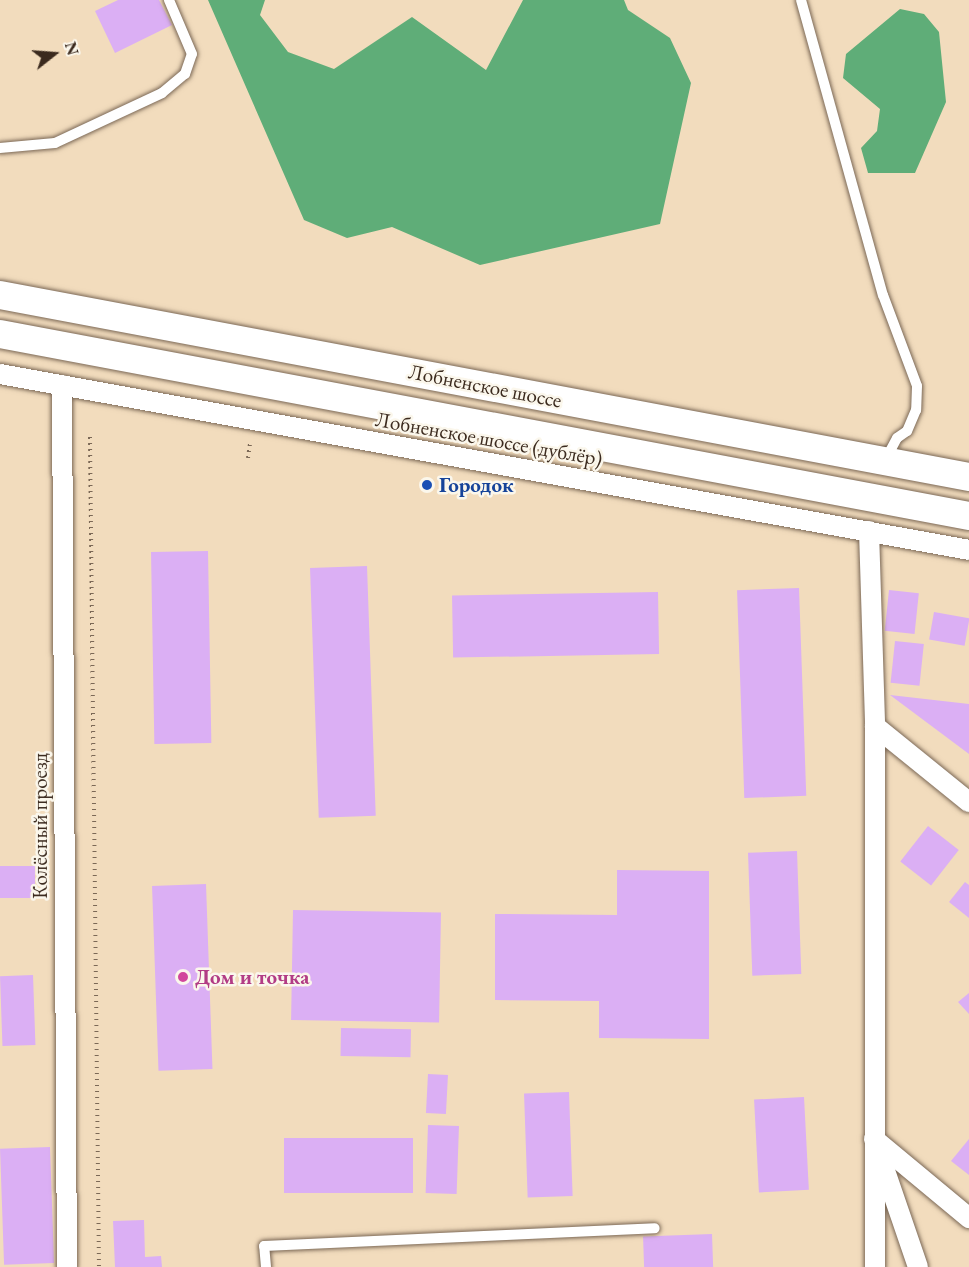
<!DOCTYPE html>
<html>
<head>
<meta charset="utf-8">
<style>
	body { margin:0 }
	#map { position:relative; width:969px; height:1267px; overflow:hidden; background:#f2dcbd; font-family:"EB Garamond",serif }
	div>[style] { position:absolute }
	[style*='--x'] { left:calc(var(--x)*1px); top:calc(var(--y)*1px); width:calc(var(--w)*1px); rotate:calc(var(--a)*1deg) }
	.forest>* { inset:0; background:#5fad78 }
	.building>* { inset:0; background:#dbaff4; transform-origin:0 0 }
	.path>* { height:4px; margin-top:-2px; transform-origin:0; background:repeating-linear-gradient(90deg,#7b6856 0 1.5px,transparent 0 6px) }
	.roads { filter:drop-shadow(0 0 2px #7b6856) drop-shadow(0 0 2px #7b6856) }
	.lane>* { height:10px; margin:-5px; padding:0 5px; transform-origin:5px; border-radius:5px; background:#fff }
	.street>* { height:20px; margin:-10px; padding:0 10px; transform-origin:10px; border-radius:10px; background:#fff }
	.secondary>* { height:28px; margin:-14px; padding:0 14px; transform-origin:14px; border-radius:14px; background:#fff }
	.dots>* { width:16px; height:16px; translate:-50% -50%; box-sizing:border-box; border:3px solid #fbf7ec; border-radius:50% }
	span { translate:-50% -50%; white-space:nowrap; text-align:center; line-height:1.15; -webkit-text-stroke:5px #fbf7ec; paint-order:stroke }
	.street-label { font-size:21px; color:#3b2a1e }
	.transit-label { font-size:21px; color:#164399; font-weight:700 }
	.left { translate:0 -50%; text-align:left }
	.hotel-label { font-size:21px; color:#b23c85; font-weight:700 }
	.north { position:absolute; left:24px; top:24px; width:60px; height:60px; -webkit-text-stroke:4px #fbf7ec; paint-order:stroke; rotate:73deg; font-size:16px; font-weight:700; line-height:24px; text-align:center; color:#3b2a1e }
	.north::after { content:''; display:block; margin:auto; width:21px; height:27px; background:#3b2a1e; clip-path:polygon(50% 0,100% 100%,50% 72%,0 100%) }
</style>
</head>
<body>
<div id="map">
	<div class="forest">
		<i style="clip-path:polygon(208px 0,265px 0,260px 15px,288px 52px,334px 69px,412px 17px,486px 70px,523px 0,624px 0,628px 10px,670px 38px,691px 83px,660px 224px,480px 265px,392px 227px,347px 238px,304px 220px)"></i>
		<i style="clip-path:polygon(900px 9px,924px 14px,939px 32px,946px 102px,915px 173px,868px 173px,861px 148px,877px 131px,880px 109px,843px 78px,846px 54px)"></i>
	</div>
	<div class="building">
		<i style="clip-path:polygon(118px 0,159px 0,172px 25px,115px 53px,95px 11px)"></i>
		<i style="left:208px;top:551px;width:192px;height:57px;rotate:89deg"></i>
		<i style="left:367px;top:566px;width:250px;height:57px;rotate:88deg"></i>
		<i style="left:799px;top:588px;width:208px;height:62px;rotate:88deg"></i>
		<i style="left:889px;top:590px;width:30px;height:41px;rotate:6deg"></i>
		<i style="left:658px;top:592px;width:62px;height:206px;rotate:89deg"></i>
		<i style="left:934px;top:612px;width:36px;height:28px;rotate:10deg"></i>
		<i style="left:895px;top:641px;width:29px;height:42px;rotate:6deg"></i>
		<i style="clip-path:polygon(890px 695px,969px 704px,969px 754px)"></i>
		<i style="left:928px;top:826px;width:39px;height:45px;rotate:38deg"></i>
		<i style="left:797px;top:851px;width:123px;height:49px;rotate:88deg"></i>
		<i style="left:0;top:866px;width:35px;height:32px"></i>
		<i style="clip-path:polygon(617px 870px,709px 871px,709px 1039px,599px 1038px,599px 1001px,495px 1000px,495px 914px,617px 915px)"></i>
		<i style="clip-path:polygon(965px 882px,969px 885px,969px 918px,949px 902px)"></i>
		<i style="left:206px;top:884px;width:185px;height:54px;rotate:88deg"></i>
		<i style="left:293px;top:910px;width:148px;height:110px;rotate:1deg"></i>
		<i style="left:33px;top:975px;width:70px;height:33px;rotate:88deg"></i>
		<i style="clip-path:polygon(969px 993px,969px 1014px,958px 1002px)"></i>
		<i style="left:341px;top:1028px;width:70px;height:28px;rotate:1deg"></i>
		<i style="left:428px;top:1074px;width:20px;height:39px;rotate:3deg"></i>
		<i style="left:569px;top:1092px;width:104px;height:45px;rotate:88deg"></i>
		<i style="left:804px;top:1097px;width:93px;height:50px;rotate:87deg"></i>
		<i style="left:428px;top:1125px;width:31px;height:68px;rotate:2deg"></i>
		<i style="left:284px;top:1138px;width:129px;height:55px"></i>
		<i style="clip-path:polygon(969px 1139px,969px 1175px,951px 1161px)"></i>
		<i style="left:50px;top:1147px;width:116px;height:50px;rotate:88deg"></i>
		<i style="clip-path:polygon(144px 1220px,145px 1257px,161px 1256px,162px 1267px,115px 1267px,113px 1221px)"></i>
		<i style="left:712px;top:1234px;width:33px;height:69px;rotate:88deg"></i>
	</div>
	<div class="path">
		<i style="--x:90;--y:437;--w:830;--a:89.38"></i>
		<i style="--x:248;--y:458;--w:14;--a:-82"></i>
	</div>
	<div class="roads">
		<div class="lane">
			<i style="--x:801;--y:0;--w:306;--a:74.5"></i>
			<i style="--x:883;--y:295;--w:97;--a:69.5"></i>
			<i style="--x:917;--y:386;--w:24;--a:92"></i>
			<i style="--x:916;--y:410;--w:23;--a:113"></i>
			<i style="--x:907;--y:431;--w:12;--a:145"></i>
			<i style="--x:897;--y:438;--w:24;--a:118"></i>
			<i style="--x:0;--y:148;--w:55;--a:-5.2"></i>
			<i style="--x:55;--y:143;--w:118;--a:-25"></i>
			<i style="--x:162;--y:93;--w:30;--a:-40"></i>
			<i style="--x:185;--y:74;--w:21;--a:-71"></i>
			<i style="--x:192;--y:54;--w:59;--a:-113.1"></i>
			<i style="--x:266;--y:1267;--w:21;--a:-95"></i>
			<i style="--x:264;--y:1246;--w:391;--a:-2.6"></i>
		</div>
		<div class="street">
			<i style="--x:0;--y:374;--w:985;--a:10.29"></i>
			<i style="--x:62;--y:385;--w:882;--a:89.68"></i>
			<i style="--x:869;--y:531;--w:195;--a:88.2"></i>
			<i style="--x:875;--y:726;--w:541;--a:90"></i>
			<i style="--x:875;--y:726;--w:121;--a:39"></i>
			<i style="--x:874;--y:1139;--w:124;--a:39.7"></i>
			<i style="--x:880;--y:1156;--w:117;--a:71.1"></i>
		</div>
		<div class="secondary">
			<i style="--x:0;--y:295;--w:986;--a:10.64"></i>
			<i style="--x:0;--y:334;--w:986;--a:10.64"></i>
		</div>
	</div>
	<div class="dots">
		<i style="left:427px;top:485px;background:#1a4fb4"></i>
		<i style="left:183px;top:977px;background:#d1479c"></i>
	</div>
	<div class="street-label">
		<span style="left:485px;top:386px;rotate:11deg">Лобненское шоссе</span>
		<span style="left:489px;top:439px;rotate:10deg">Лобненское шоссе (дублёр)</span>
		<span style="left:40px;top:826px;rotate:-90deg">Колёсный проезд</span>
	</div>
	<div class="transit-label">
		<span class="left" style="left:439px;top:485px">Городок</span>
	</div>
	<div class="hotel-label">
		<span class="left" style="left:195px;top:977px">Дом и точка</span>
	</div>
	<div class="north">N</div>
</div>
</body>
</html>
